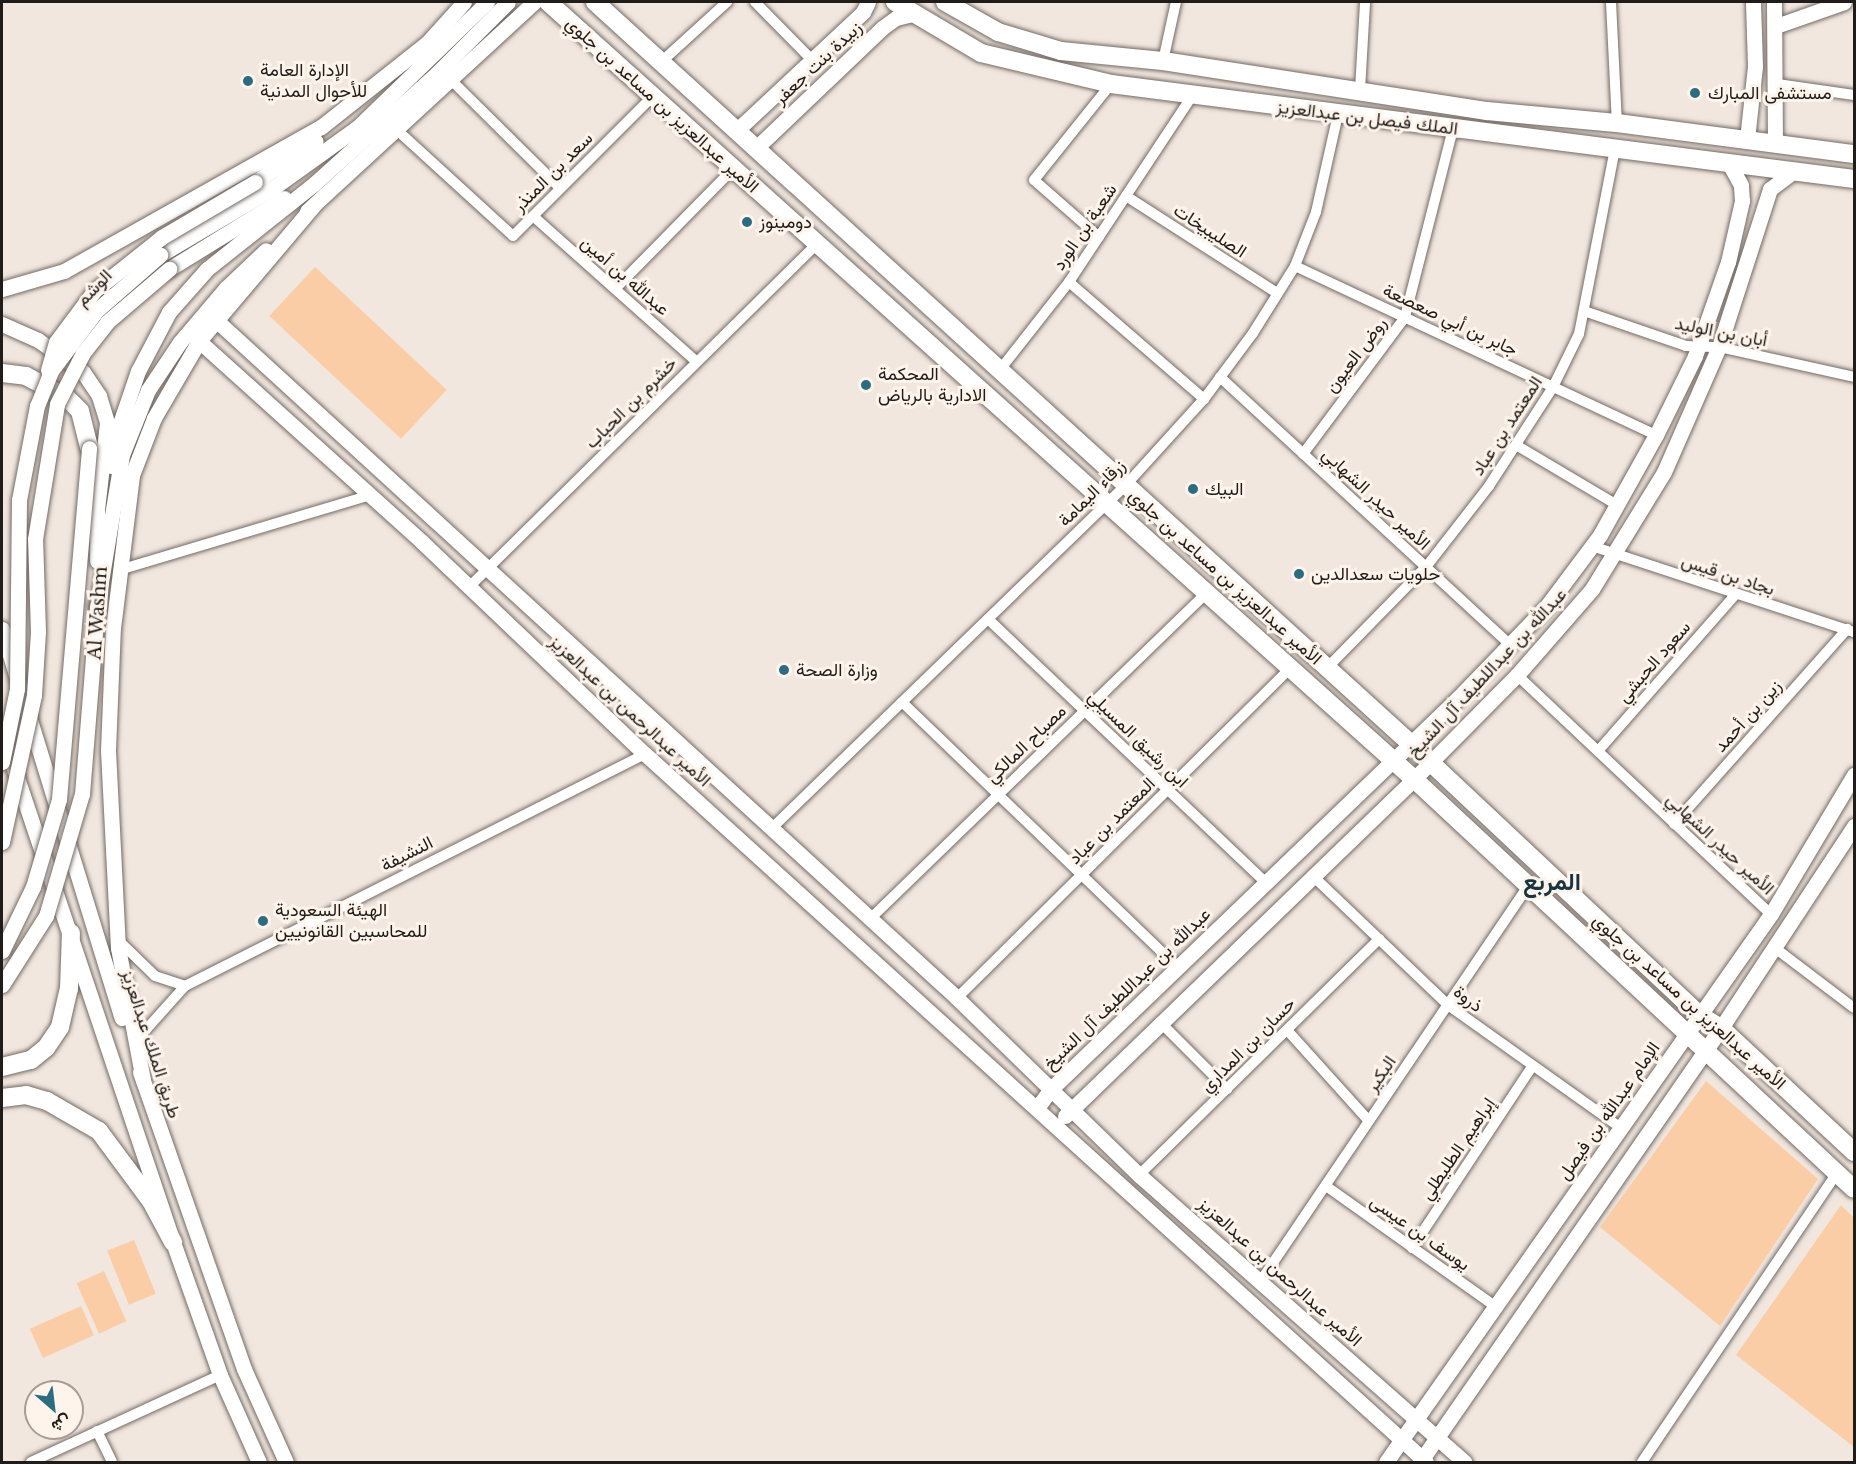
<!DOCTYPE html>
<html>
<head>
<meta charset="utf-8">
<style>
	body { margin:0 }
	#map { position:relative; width:1856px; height:1464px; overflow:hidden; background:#f1e7df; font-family:"Libre Baskerville",Vazirmatn,serif }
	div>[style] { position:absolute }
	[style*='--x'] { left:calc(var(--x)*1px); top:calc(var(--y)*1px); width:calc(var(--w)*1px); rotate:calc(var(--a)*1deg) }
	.green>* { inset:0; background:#fbcda6; transform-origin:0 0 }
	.roads { filter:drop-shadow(0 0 2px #736a64) drop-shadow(0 0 2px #736a64) }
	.street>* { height:10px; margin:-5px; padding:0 5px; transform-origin:5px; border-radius:5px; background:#fff }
	.secondary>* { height:15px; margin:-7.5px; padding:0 7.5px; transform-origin:7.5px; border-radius:7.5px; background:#fff }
	.primary>* { height:18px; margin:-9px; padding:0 9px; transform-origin:9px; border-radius:9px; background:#fff }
	.bridges { filter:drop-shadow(0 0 2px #736a64) drop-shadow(0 0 2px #736a64) }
	.secondary-bridge>* { height:15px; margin:-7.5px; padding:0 7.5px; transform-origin:7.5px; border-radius:7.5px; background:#fff }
	.dots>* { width:16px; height:16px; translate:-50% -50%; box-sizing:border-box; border:3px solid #fef4ec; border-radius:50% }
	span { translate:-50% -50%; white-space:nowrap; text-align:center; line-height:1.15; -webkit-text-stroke:6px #fef4ec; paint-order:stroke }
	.street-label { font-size:18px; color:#1f1c19 }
	.poi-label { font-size:18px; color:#1f1c19 }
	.left { translate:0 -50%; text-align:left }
	.district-label { font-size:24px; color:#173640; font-weight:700 }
	.frame { position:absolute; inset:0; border:3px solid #1f1c19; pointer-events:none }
	.north { position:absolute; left:24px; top:1380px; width:60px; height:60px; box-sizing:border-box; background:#fef4ec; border:2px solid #a59e98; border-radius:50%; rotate:152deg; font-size:16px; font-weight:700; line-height:24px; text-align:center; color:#1f1c19 }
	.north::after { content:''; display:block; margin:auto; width:21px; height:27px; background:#2c6c81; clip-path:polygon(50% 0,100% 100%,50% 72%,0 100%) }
</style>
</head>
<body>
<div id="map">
	<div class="green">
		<i style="left:315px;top:267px;width:180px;height:67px;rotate:43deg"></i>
		<i style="clip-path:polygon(1706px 1081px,1818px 1179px,1720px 1326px,1600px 1227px)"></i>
		<i style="clip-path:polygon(1841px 1205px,1854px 1218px,1854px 1447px,1736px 1355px)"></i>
		<i style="left:134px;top:1240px;width:58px;height:29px;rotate:68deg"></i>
		<i style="left:104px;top:1271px;width:55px;height:30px;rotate:66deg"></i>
		<i style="left:81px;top:1306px;width:32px;height:56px;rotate:66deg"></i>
	</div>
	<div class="roads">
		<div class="street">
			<i style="--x:755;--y:2;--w:81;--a:45.5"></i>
			<i style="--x:1611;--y:2;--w:121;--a:87.2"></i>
			<i style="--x:1163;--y:61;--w:60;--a:-77.6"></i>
			<i style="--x:660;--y:63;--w:91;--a:-42.3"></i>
			<i style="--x:451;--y:80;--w:153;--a:44.7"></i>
			<i style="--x:1777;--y:84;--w:78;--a:8.1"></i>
			<i style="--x:1360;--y:90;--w:88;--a:-86.7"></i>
			<i style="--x:397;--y:130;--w:157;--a:42.4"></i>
			<i style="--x:513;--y:236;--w:198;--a:-45"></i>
			<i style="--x:1126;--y:196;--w:179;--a:32.7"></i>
			<i style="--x:533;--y:216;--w:218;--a:41.7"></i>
			<i style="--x:1099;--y:237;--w:86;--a:-138.8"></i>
			<i style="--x:1034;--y:180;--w:123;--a:-51.3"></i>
			<i style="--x:1295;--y:266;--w:399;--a:25.1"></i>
			<i style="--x:1069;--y:282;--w:179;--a:40.9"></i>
			<i style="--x:615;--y:289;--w:168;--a:-45.5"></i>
			<i style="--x:1584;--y:311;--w:108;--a:18.9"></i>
			<i style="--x:1686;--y:346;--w:33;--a:2"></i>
			<i style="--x:1719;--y:347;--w:138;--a:12.5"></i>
			<i style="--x:999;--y:371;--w:113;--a:-51.8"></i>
			<i style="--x:1069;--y:282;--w:223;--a:-56.5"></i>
			<i style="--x:1220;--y:377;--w:395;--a:42.7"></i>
			<i style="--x:1516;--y:445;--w:117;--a:30.7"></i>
			<i style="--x:1303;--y:454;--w:171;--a:-53.3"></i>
			<i style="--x:1405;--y:317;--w:195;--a:-75.7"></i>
			<i style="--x:1592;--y:546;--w:276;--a:18.2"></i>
			<i style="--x:119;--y:570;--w:262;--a:-16.6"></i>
			<i style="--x:469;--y:587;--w:489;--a:-44.6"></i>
			<i style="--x:988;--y:619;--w:383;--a:43.5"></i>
			<i style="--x:1326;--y:669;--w:143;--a:-45.6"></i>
			<i style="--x:1426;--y:567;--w:103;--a:-52.1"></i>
			<i style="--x:1489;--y:486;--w:118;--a:-57.1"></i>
			<i style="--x:1553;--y:387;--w:59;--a:-63.9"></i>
			<i style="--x:1579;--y:334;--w:189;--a:-79"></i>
			<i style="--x:1517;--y:675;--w:349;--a:43.3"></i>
			<i style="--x:902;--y:702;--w:383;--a:43.9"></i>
			<i style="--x:1598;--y:751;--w:206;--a:-48.7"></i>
			<i style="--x:1674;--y:824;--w:261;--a:-48.4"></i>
			<i style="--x:771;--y:829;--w:493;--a:-44.1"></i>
			<i style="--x:1125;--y:486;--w:118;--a:-47.8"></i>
			<i style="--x:1204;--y:399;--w:82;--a:-53.4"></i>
			<i style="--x:1253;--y:333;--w:79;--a:-57.9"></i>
			<i style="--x:1295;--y:266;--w:58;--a:-68.7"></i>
			<i style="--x:1316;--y:212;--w:100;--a:-77.3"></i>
			<i style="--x:1313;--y:876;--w:187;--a:43.7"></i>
			<i style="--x:1448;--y:1005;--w:212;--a:35.4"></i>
			<i style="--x:870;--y:919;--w:468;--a:-44.1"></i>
			<i style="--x:117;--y:939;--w:53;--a:44.2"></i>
			<i style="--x:155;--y:976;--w:32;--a:18"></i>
			<i style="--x:1775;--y:948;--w:99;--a:37.2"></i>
			<i style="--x:957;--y:998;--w:468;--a:-44.7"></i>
			<i style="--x:1160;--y:1022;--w:95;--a:45"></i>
			<i style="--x:1287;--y:1030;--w:122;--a:48"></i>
			<i style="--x:143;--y:1055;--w:22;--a:-90"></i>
			<i style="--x:143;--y:1033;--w:63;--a:-48.2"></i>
			<i style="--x:185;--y:986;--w:515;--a:-26.76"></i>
			<i style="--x:1139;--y:1175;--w:337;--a:-44.5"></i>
			<i style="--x:1326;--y:1186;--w:209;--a:35.4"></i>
			<i style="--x:1412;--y:1248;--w:217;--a:-56.5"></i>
			<i style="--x:1262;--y:1279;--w:473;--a:-55.9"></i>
			<i style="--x:97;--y:1431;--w:34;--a:64"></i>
			<i style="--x:31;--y:1462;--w:208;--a:-24.7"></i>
			<i style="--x:1642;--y:1462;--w:349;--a:-56"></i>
		</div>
		<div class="secondary">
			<i style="--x:1774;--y:2;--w:141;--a:89.6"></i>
			<i style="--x:1776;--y:26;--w:72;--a:-19.4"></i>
			<i style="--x:736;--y:131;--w:174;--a:-43.1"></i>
			<i style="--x:863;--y:12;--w:11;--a:-63"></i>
			<i style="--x:1747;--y:139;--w:73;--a:-83.7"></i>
			<i style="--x:1755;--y:66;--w:64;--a:-91.8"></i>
			<i style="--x:755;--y:149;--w:175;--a:-43.6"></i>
			<i style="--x:882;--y:28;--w:17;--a:-36"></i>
			<i style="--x:896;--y:18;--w:16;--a:-14"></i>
			<i style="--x:255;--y:182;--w:73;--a:-33.9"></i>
			<i style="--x:307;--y:211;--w:309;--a:-42.6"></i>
			<i style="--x:160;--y:255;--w:131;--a:-30.7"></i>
			<i style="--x:273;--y:188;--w:105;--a:-35.7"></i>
			<i style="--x:358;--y:127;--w:180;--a:-44.1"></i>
			<i style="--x:169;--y:269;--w:135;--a:-31.7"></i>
			<i style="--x:2;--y:289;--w:65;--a:-16.2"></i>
			<i style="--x:64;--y:271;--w:295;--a:-29.3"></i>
			<i style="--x:321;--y:127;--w:135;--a:-38.4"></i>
			<i style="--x:427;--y:43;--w:55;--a:-47.9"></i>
			<i style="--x:217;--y:321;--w:1003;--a:42.45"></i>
			<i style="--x:957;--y:998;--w:254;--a:44.2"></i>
			<i style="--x:1139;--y:1175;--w:434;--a:41.4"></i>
			<i style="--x:2;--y:324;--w:39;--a:24"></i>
			<i style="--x:38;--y:340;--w:55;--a:35.4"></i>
			<i style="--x:83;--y:372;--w:29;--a:56"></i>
			<i style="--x:99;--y:396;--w:28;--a:73"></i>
			<i style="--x:107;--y:423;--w:87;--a:96.6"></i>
			<i style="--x:97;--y:509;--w:52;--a:90"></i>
			<i style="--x:199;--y:341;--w:300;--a:42"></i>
			<i style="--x:422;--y:542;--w:308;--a:43.6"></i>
			<i style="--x:645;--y:754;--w:1054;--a:42.19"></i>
			<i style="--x:111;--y:466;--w:25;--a:-83"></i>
			<i style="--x:114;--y:441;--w:74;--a:-71.1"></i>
			<i style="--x:138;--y:371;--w:67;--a:-62.3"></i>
			<i style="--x:169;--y:312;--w:57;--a:-48.5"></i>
			<i style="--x:207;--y:269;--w:138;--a:-38.5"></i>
			<i style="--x:315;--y:183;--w:164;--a:-42"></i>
			<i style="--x:437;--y:73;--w:100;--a:-45"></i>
			<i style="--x:97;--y:606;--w:153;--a:-80.6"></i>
			<i style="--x:122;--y:455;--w:70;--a:-68.2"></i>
			<i style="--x:148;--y:390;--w:58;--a:-56.3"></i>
			<i style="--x:180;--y:342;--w:71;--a:-49.6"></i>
			<i style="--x:226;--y:288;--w:55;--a:-43.5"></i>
			<i style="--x:2;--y:629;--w:407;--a:72.9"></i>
			<i style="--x:4;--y:739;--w:531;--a:71.43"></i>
			<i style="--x:173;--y:1242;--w:141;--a:70.5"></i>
			<i style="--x:220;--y:1375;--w:95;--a:65.9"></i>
			<i style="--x:140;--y:1072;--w:315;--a:70.7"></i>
			<i style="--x:244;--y:1369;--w:102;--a:65.7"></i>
			<i style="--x:143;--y:1080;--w:134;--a:-100.7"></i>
			<i style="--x:118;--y:948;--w:198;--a:-92.9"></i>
			<i style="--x:108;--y:750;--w:122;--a:-87.7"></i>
			<i style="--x:113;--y:628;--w:154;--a:-82.9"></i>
			<i style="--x:132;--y:475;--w:61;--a:-68.9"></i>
			<i style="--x:154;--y:418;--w:89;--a:-59.7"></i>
			<i style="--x:199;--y:341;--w:178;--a:-49.8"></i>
			<i style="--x:1037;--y:1108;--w:24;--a:-54"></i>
			<i style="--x:1051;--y:1089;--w:564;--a:-43.85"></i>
			<i style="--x:1458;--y:698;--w:127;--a:-46"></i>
			<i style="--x:1546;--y:607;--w:90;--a:-53.1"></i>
			<i style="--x:1600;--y:535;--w:115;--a:-60.8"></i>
			<i style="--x:1656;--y:435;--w:88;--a:-63.7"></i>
			<i style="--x:1695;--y:356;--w:100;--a:-70.7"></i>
			<i style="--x:1728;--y:262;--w:63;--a:-77.1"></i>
			<i style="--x:1742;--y:201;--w:16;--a:-94"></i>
			<i style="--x:1741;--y:185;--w:23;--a:-119"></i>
			<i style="--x:1065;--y:1116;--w:485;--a:-44"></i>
			<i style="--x:1414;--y:779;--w:146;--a:-45.3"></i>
			<i style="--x:1517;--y:675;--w:114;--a:-48.9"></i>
			<i style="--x:1592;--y:589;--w:137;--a:-58.4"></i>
			<i style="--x:1664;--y:472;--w:137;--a:-66.3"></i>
			<i style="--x:1719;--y:347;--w:166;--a:-72.1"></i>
			<i style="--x:1770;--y:189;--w:30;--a:-37"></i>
			<i style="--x:1386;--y:1462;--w:670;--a:-54.91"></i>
			<i style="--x:1771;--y:914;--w:162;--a:-59.2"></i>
			<i style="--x:1420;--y:1462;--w:528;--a:-55.26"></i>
			<i style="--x:1721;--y:1028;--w:242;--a:-56.6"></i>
		</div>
		<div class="primary">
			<i style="--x:548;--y:2;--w:1163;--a:41.9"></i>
			<i style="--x:1414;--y:779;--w:601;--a:42.98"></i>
			<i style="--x:595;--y:2;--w:1104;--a:42.28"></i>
			<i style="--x:1412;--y:745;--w:396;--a:43.2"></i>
			<i style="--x:1701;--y:1016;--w:23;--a:31"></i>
			<i style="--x:1721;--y:1028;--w:182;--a:43"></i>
			<i style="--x:895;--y:2;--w:100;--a:30.7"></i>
			<i style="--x:981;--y:53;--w:134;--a:13.4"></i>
			<i style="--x:1111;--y:84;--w:749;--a:7.29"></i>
			<i style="--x:945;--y:2;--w:61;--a:29.5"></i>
			<i style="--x:998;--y:32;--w:66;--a:16.8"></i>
			<i style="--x:1061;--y:51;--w:102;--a:5.6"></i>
			<i style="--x:1163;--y:61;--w:328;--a:8.8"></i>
			<i style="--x:1487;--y:111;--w:131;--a:5.3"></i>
			<i style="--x:1617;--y:123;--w:239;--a:7.5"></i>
			<i style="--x:2;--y:373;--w:24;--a:7"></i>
			<i style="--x:26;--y:376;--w:47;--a:28.2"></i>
			<i style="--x:67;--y:398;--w:18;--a:45"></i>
			<i style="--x:80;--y:411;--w:38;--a:76"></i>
			<i style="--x:2;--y:1067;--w:30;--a:-14"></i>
			<i style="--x:31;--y:1060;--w:19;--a:-39"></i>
			<i style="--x:46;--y:1048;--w:25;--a:-56"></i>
			<i style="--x:60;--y:1027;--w:39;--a:-77"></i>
			<i style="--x:69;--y:989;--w:56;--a:-88"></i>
			<i style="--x:2;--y:1098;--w:24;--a:-7"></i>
			<i style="--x:26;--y:1095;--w:22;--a:16"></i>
			<i style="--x:47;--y:1101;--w:60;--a:30"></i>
			<i style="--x:99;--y:1131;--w:87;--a:53.4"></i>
			<i style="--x:151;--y:1201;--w:47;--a:61.8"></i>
		</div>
	</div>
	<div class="bridges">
		<div class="secondary-bridge">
			<i style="--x:48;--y:370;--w:29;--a:-74"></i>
			<i style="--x:56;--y:342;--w:64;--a:-53.3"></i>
			<i style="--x:94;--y:291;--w:87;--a:-38.5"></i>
			<i style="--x:162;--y:237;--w:108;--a:-30.6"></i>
			<i style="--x:2;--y:762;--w:75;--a:-78.4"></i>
			<i style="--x:17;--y:689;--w:189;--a:-89.4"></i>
			<i style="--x:19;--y:500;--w:96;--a:-79.2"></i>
			<i style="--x:37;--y:406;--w:38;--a:-68"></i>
			<i style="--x:51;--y:371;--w:76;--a:-53"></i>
			<i style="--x:97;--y:310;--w:84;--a:-41.1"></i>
			<i style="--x:2;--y:842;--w:150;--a:-77.7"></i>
			<i style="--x:34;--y:695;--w:63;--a:-86.4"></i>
			<i style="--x:38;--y:632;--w:93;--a:-91.8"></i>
			<i style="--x:35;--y:539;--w:137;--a:-80.7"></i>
			<i style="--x:57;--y:404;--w:57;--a:-63"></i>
			<i style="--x:83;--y:353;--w:39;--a:-52"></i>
			<i style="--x:107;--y:322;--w:82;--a:-40.5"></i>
			<i style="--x:2;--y:951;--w:71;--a:-64.2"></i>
			<i style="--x:33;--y:887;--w:92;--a:-73.5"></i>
			<i style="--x:59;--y:799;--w:352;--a:-85.1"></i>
			<i style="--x:2;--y:985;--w:82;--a:-57.5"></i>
			<i style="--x:46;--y:916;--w:127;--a:-73.6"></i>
			<i style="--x:82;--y:794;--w:189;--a:-85.4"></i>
		</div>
	</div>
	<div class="dots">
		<i style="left:248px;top:81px;background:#2c6c81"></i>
		<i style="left:1695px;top:93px;background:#2c6c81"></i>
		<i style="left:747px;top:222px;background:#2c6c81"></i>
		<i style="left:866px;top:385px;background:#2c6c81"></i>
		<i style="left:1193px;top:489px;background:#2c6c81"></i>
		<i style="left:1299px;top:574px;background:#2c6c81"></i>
		<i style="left:784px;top:670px;background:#2c6c81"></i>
		<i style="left:263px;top:921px;background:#2c6c81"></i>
	</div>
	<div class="street-label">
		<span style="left:818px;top:63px;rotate:-43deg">زبيدة بنت جعفر</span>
		<span style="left:662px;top:105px;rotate:42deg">الأمير عبدالعزيز بن مساعد بن جلوي</span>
		<span style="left:1367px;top:118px;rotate:7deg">الملك فيصل بن عبدالعزيز</span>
		<span style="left:553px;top:172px;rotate:-45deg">سعد بن المنذر</span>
		<span style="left:1085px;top:227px;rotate:-56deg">شعبة بن الورد</span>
		<span style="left:1210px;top:231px;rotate:33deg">الصليبيخات</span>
		<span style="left:625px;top:276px;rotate:41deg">عبدالله بن أمين</span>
		<span style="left:94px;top:288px;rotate:-46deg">الوشم</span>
		<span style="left:1450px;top:320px;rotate:25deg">جابر بن أبي صعصعة</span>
		<span style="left:1721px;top:332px;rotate:11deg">أبان بن الوليد</span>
		<span style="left:1356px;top:355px;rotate:-53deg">روض العيون</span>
		<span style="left:631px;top:403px;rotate:-45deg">خشرم بن الحباب</span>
		<span style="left:1507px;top:426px;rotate:-57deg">المعتمد بن عباد</span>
		<span style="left:1092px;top:493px;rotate:-45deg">زرقاء اليمامة</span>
		<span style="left:1376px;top:499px;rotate:43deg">الأمير حيدر الشهابي</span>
		<span style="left:1728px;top:575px;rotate:18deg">بجاد بن قيس</span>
		<span style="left:1225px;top:577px;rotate:42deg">الأمير عبدالعزيز بن مساعد بن جلوي</span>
		<span style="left:98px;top:613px;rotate:-86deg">Al Washm</span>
		<span style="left:1654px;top:662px;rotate:-49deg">سعود الحبشي</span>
		<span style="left:1487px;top:673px;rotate:-47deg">عبدالله بن عبداللطيف آل الشيخ</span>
		<span style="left:630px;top:711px;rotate:43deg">الأمير عبدالرحمن بن عبدالعزيز</span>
		<span style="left:1748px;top:716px;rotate:-48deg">زين بن أحمد</span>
		<span style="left:1138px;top:739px;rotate:44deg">ابن رشيق المسيلي</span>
		<span style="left:1026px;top:744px;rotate:-44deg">مصباح المالكي</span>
		<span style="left:1112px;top:821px;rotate:-45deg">المعتمد بن عباد</span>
		<span style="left:1720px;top:844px;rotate:43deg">الأمير حيدر الشهابي</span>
		<span style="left:407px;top:854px;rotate:-27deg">النشيفة</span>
		<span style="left:1127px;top:989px;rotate:-44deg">عبدالله بن عبداللطيف آل الشيخ</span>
		<span style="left:1468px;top:999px;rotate:38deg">ذروة</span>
		<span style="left:1689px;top:1002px;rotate:42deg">الأمير عبدالعزيز بن مساعد بن جلوي</span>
		<span style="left:151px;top:1044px;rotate:72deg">طريق الملك عبدالعزيز</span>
		<span style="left:1248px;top:1045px;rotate:-45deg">حسان بن المداري</span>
		<span style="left:1381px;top:1074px;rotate:-56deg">البكير</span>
		<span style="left:1609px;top:1111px;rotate:-55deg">الإمام عبدالله بن فيصل</span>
		<span style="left:1458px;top:1149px;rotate:-56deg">إبراهيم الطليطلي</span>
		<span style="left:1420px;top:1233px;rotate:35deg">يوسف بن عيسى</span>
		<span style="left:1280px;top:1272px;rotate:42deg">الأمير عبدالرحمن بن عبدالعزيز</span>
	</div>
	<div class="poi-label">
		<span class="left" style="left:260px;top:81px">الإدارة العامة<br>للأحوال المدنية</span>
		<span class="left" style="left:1708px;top:93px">مستشفى المبارك</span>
		<span class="left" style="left:759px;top:222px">دومينوز</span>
		<span class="left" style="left:878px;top:385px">المحكمة<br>الادارية بالرياض</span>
		<span class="left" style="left:1205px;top:489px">البيك</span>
		<span class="left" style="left:1311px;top:574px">حلويات سعدالدين</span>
		<span class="left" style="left:796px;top:670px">وزارة الصحة</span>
		<span class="left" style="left:275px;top:921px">الهيئة السعودية<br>للمحاسبين القانونيين</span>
	</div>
	<div class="district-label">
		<span style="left:1552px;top:882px">المربع</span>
	</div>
	<div class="frame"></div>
	<div class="north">ش</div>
</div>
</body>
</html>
